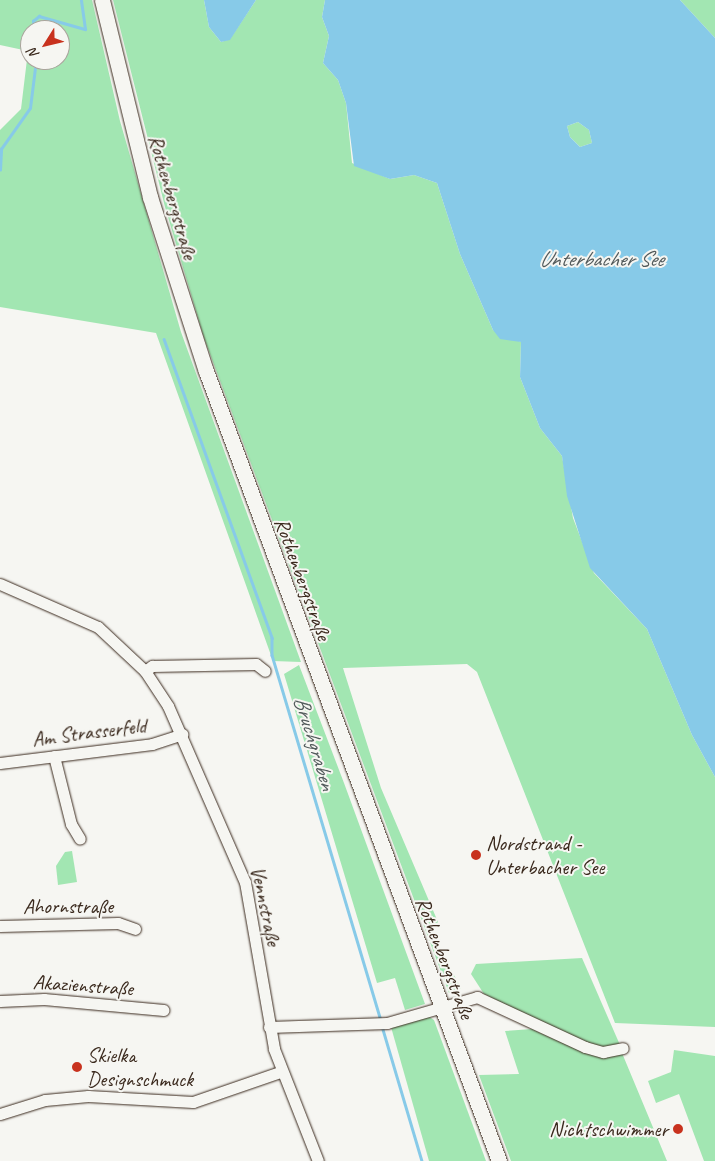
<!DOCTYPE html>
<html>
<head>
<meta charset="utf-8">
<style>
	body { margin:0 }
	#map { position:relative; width:715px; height:1161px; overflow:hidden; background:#f6f6f2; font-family:Caveat,sans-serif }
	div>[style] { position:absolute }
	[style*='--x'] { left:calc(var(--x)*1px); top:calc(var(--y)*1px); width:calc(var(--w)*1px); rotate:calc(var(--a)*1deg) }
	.green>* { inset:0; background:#a2e6b2 }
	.water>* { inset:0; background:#87cae8 }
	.stream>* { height:2.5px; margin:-1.25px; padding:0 1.25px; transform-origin:1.25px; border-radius:1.25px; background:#87cae8 }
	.roads { filter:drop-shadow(0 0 1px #3b2a1e) drop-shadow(0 0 1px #3b2a1e) }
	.minor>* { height:11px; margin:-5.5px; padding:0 5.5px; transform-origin:5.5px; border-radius:5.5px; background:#f6f6f2 }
	.major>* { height:15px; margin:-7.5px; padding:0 7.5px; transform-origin:7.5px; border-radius:7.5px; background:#f6f6f2 }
	.dots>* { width:14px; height:14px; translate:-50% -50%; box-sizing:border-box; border:2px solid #f6f6f2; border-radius:50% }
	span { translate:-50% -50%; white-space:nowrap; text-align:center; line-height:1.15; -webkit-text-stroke:4px #f6f6f2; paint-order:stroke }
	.street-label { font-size:21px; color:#3b2a1e }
	.poi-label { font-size:21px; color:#3b2a1e }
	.left { translate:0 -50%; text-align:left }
	.right { translate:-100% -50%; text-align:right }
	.water-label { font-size:22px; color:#525a5b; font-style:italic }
	.north { position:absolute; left:20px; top:20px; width:50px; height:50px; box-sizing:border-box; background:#f6f6f2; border:1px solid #aba49d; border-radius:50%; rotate:234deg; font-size:14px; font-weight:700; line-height:20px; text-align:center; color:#3b2a1e }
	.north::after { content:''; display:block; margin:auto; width:18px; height:22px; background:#c8321e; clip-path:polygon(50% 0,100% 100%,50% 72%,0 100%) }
</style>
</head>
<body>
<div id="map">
	<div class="green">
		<i style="clip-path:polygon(evenodd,0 0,92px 0,120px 121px,181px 332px,301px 662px,273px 661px,156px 333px,0 307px,0 130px,21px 109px,28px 51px,0 45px,0 0,30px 30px,60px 30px,60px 60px,30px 60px,30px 30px)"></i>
		<i style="clip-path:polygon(113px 0,204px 0,209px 27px,221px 42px,230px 39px,256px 0,325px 0,322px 17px,329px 36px,323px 63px,338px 80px,346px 103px,352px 163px,390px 179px,414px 175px,437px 183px,460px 254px,493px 330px,521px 342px,520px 377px,540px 428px,562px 456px,573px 518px,594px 573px,647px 629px,692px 735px,715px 777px,715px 1027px,615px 1023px,477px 672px,467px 664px,343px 668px,381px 788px,438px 922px,430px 930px,444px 966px,449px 966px,461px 988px,449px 993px,204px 338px,165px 207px)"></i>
		<i style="clip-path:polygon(680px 0,715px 0,715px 38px)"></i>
		<i style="clip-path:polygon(578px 122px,589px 130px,592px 143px,580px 147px,570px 137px,567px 126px)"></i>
		<i style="clip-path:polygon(299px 665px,344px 783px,425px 1004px,405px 1010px,395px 978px,377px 983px,284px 674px)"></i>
		<i style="clip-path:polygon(72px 851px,77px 882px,58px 885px,56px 866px,65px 852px)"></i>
		<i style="clip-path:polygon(582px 958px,620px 1045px,604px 1049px,584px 1044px,484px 994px,471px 974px,476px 964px)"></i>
		<i style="clip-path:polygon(428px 1016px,434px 1020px,486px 1161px,429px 1161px,391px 1027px)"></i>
		<i style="clip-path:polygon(532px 1029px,587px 1054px,622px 1053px,667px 1161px,511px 1161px,479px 1075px,519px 1074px,505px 1031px)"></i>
		<i style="clip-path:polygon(674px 1050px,715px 1056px,715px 1161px,704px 1161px,679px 1094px,656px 1103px,648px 1081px,671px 1072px)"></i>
	</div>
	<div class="water">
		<i style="clip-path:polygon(204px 0,256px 0,230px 40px,221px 42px,209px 27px)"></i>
		<i style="clip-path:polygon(evenodd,325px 0,680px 0,715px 38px,715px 777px,692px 735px,647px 629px,590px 568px,567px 496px,562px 456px,540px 428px,520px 377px,521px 342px,500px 339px,493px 330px,460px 254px,437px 183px,414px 175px,390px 179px,354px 166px,346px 103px,338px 80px,323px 63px,329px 36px,322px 17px,325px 0,578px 122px,589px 130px,592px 143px,580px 147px,570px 137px,567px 126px,578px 122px)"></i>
	</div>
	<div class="stream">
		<i style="--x:34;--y:30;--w:9;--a:-96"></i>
		<i style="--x:33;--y:21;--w:8;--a:-40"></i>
		<i style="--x:39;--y:16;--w:48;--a:15.8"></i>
		<i style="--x:85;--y:29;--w:29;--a:-98"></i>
		<i style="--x:0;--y:170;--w:21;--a:-87"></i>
		<i style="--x:1;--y:149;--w:50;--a:-54.7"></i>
		<i style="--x:30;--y:108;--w:48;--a:-82.9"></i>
		<i style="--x:164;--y:339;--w:318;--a:70.1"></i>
		<i style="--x:272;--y:638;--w:17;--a:90"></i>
		<i style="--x:272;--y:655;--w:381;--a:73.4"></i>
		<i style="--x:382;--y:1026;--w:141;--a:73.5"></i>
	</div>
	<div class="roads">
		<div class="minor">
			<i style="--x:0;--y:584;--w:107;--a:23.7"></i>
			<i style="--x:98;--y:627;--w:64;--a:43.1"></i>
			<i style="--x:145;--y:671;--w:42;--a:56.7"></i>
			<i style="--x:168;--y:706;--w:192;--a:66.4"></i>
			<i style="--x:245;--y:882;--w:169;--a:80.1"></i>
			<i style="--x:274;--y:1049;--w:120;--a:68.6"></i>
			<i style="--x:145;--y:671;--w:9;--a:-36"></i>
			<i style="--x:152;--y:666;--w:104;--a:-1.1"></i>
			<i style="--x:256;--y:664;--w:11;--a:38"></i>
			<i style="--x:54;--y:756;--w:70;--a:76"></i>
			<i style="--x:71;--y:824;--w:17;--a:59"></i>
			<i style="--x:0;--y:763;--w:153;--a:-7.1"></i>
			<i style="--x:152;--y:744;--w:32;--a:-18"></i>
			<i style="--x:0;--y:926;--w:118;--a:-1.5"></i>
			<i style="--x:118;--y:923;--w:18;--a:19"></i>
			<i style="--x:0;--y:1001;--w:44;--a:-2.6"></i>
			<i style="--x:44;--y:999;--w:120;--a:5.3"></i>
			<i style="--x:269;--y:1027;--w:118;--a:-1.9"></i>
			<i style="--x:387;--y:1023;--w:94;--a:-16.1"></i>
			<i style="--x:477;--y:997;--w:119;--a:24.8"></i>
			<i style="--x:585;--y:1047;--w:19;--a:16"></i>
			<i style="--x:603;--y:1052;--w:20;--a:-11"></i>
			<i style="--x:0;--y:1114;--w:47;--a:-17.3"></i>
			<i style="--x:45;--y:1100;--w:43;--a:-5.3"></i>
			<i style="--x:88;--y:1096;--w:105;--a:3.3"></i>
			<i style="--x:193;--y:1102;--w:92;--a:-19"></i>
		</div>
		<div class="major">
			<i style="--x:102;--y:0;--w:203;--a:76.3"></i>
			<i style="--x:150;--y:197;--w:183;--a:72.2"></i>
			<i style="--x:206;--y:371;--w:843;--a:69.65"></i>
		</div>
	</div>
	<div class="dots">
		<i style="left:476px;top:855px;background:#c8321e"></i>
		<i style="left:77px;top:1067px;background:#c8321e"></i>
		<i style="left:678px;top:1129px;background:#c8321e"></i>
	</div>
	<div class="street-label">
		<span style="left:173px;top:197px;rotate:74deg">Rothenbergstraße</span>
		<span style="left:303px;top:579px;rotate:70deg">Rothenbergstraße</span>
		<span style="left:89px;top:732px;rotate:-7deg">Am Strasserfeld</span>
		<span style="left:68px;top:906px">Ahornstraße</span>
		<span style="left:266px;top:906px;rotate:78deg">Vennstraße</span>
		<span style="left:445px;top:958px;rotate:69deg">Rothenbergstraße</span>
		<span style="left:83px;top:985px;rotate:4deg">Akazienstraße</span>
	</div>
	<div class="poi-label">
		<span class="left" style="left:486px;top:855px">Nordstrand -<br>Unterbacher See</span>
		<span class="left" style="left:87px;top:1067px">Skielka<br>Designschmuck</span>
		<span class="right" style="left:668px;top:1129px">Nichtschwimmer</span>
	</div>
	<div class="water-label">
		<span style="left:601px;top:260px">Unterbacher See</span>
		<span style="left:314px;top:743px;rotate:73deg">Bruchgraben</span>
	</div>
	<div class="north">N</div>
</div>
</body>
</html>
